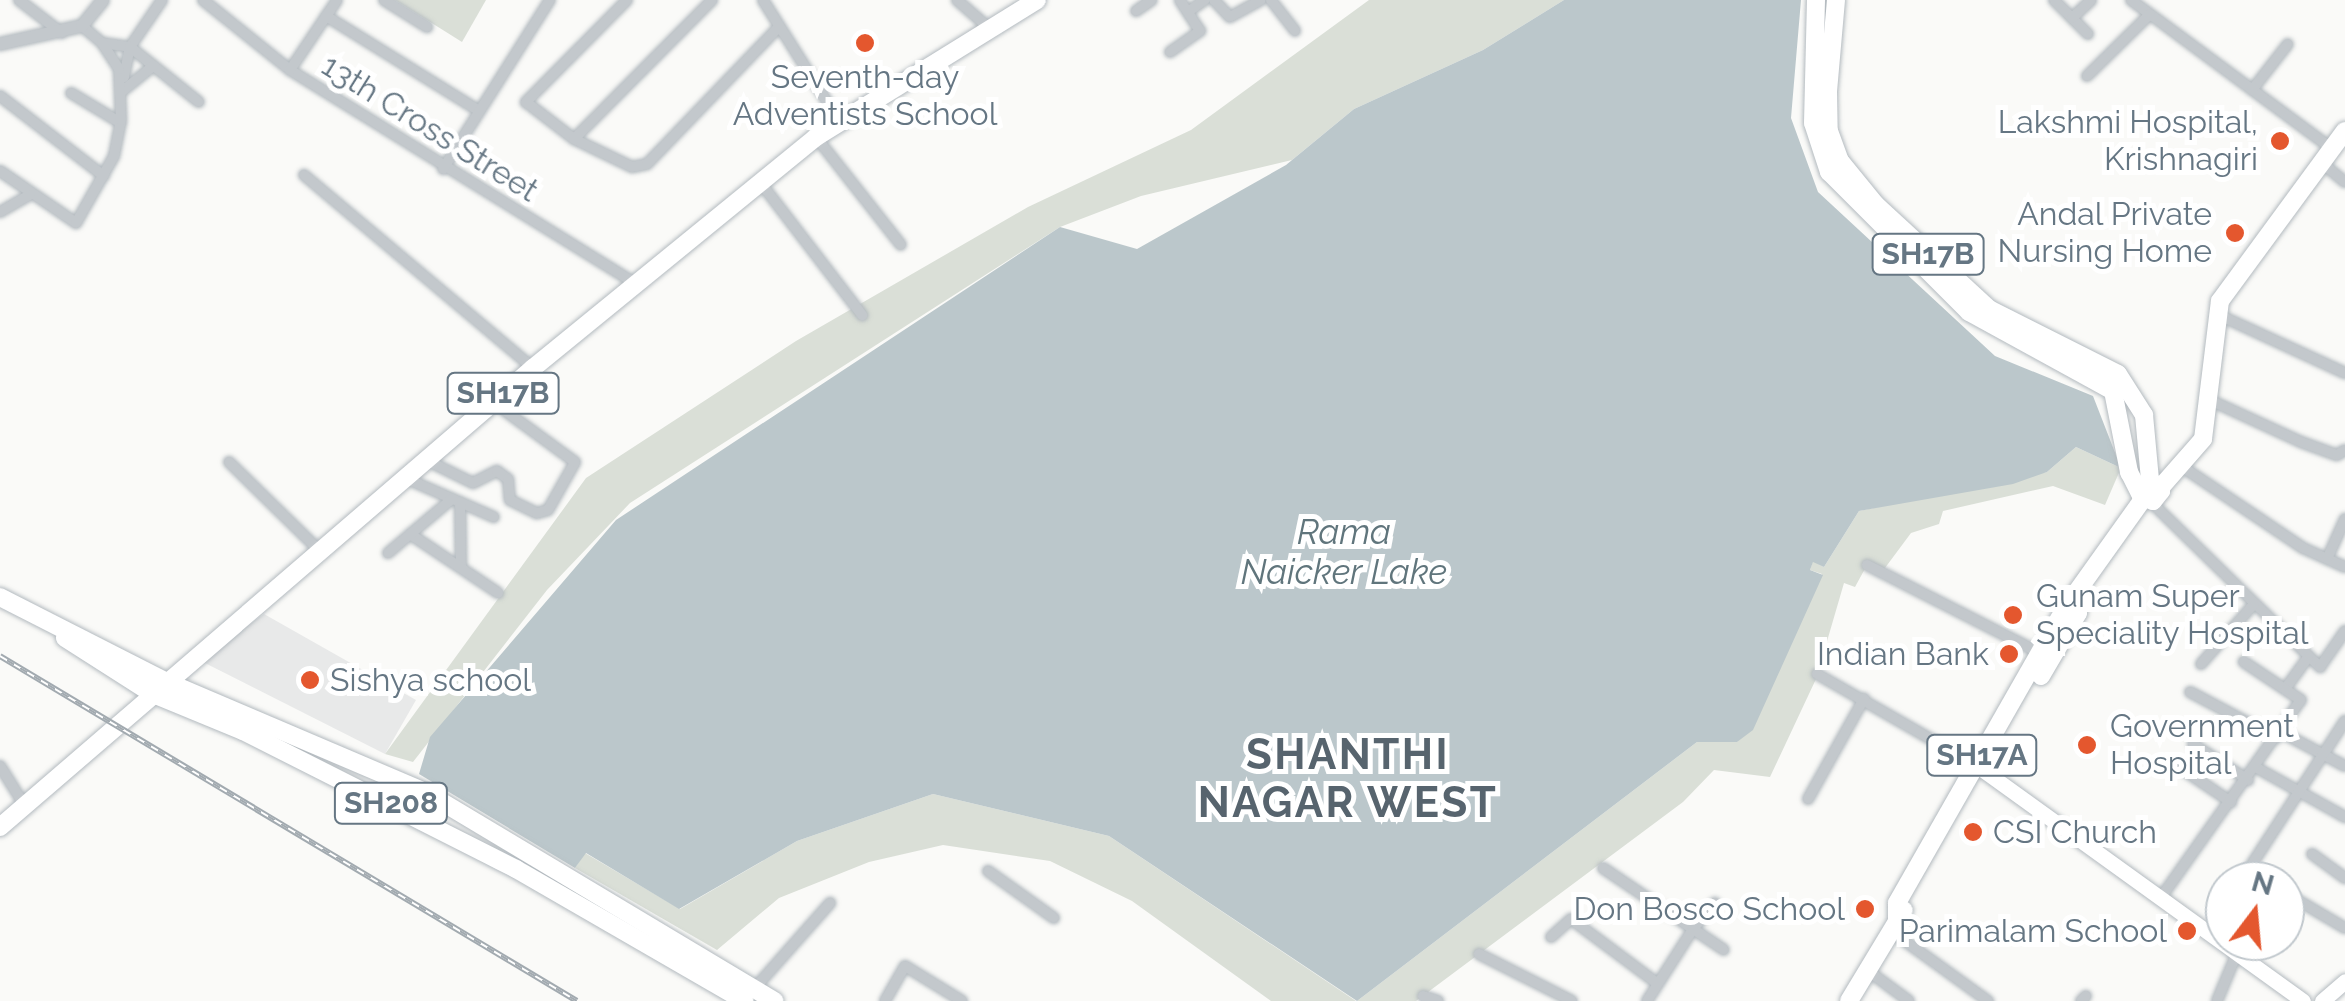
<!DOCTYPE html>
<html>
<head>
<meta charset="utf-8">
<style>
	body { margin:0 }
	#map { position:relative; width:2345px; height:1001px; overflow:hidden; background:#fafaf8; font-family:Raleway,sans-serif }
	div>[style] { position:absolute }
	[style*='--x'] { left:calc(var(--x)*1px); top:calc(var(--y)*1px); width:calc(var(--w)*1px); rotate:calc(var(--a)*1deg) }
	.built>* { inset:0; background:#e8e9e9 }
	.green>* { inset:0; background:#dadfd7 }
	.water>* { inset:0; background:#bbc7cb }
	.roads { filter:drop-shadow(0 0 2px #b3babf) drop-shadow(0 0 2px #b3babf) }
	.minor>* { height:10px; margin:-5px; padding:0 5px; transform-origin:5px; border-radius:5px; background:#c3c8cc }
	.tertiary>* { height:12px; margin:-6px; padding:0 6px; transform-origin:6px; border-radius:6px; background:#c3c8cc }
	.secondary>* { height:15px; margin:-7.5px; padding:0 7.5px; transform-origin:7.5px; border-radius:7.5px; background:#fff }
	.primary>* { height:18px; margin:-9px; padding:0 9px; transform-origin:9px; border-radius:9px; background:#fff }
	.rail>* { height:6px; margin-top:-3px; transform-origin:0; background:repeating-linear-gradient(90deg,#fff 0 8px,#a2aab0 0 16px); box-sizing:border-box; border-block:2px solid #a2aab0 }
	.dots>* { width:28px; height:28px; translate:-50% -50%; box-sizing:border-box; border:5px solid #fff; border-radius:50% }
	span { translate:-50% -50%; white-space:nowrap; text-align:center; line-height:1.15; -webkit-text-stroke:10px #fff; paint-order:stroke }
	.shield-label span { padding:2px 8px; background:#fff; border:2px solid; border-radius:8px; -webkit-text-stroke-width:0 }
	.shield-label { font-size:30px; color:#657683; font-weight:700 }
	.poi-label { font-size:32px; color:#657683 }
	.right { translate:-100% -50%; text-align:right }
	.left { translate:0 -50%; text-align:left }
	.street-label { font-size:32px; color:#657683 }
	.water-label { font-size:35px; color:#60757c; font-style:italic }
	.district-label { font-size:42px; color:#57646e; font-weight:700; letter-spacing:2.5px }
	.north { position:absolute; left:2205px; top:861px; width:100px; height:100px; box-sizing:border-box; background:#fff; border:2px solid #c1c8cd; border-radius:50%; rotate:16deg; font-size:28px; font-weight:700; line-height:40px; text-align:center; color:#657683 }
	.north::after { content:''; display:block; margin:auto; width:35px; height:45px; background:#e4572e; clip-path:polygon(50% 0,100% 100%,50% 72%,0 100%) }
</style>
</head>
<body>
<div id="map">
	<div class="built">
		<i style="clip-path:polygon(264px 614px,416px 700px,385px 754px,199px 660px)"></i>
	</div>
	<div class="green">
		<i style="clip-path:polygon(395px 0,486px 0,462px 42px)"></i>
		<i style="clip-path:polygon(1369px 0,1564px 0,1483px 50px,1354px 109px,1292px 160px,1141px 196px,1060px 227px,630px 503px,547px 590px,413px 762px,385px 754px,586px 478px,796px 341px,1028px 207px,1191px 130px)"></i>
		<i style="clip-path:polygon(2076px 447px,2121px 468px,2105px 505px,2053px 486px,1943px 511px,1939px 524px,1911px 533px,1882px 572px,1867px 565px,1855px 587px,1844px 583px,1816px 679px,1770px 777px,1714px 770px,1683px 802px,1416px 1001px,1357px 1001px,1697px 742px,1737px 742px,1822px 574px,1810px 570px,1813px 561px,1824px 567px,1859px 511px,2047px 472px)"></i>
		<i style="clip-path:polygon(933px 794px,1109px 836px,1356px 1001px,1271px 1001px,1132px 901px,1050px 861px,943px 845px,869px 862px,779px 898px,717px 950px,575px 868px,585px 853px,680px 909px,797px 841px)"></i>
	</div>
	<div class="water">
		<i style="clip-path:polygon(1564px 0,1801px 0,1791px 118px,1818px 192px,1995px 356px,2093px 396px,2121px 468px,2076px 447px,2047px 472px,2013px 484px,1859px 511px,1824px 567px,1813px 562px,1810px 570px,1823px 575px,1753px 730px,1737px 742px,1697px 742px,1357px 1001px,1109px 836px,933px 794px,797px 841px,679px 909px,586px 853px,575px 868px,419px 774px,430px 737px,616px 520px,1060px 227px,1137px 249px,1286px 165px,1354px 109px,1483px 50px)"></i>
	</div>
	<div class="roads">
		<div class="minor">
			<i style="--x:19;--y:0;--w:54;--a:37.5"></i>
			<i style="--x:203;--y:0;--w:112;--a:38.8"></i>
			<i style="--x:290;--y:70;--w:409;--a:31.7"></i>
			<i style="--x:384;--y:0;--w:51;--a:32.1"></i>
			<i style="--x:627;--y:0;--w:144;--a:134.7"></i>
			<i style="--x:526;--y:102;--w:61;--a:37.6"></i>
			<i style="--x:574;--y:139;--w:64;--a:25.8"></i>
			<i style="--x:632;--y:167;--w:15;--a:-11"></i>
			<i style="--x:647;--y:164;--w:189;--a:-46.1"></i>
			<i style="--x:763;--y:0;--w:141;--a:57.8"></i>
			<i style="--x:957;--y:0;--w:43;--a:41.2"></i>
			<i style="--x:1214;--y:0;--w:23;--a:47"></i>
			<i style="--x:1230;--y:17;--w:35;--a:-29"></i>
			<i style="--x:1271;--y:0;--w:39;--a:52"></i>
			<i style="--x:2054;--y:0;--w:48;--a:45"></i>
			<i style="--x:2131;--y:0;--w:249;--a:36.5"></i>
			<i style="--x:1136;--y:11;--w:19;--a:-35"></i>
			<i style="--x:1189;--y:11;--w:19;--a:-35"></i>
			<i style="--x:326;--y:16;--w:180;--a:31.8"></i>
			<i style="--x:2072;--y:18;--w:26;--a:-43"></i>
			<i style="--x:82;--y:26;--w:26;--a:40"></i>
			<i style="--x:102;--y:43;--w:28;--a:8"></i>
			<i style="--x:130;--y:47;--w:57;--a:-55.8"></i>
			<i style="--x:1170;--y:52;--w:37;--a:-35"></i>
			<i style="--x:1200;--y:31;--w:37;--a:-123"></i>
			<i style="--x:290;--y:70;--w:84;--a:-56.1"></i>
			<i style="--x:2087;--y:76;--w:88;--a:-44.5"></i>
			<i style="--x:124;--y:77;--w:31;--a:-79"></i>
			<i style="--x:130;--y:47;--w:88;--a:38.6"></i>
			<i style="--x:2252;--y:90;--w:58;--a:-52"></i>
			<i style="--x:71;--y:93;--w:58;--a:31"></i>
			<i style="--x:120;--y:93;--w:43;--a:-39.3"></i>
			<i style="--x:0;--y:96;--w:131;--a:37.6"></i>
			<i style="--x:816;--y:137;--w:137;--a:51.8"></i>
			<i style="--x:574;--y:139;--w:196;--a:-45.2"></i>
			<i style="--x:2321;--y:162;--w:31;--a:40"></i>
			<i style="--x:443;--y:169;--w:200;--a:-57.7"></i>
			<i style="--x:0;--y:171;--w:92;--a:34.4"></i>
			<i style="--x:76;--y:223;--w:77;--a:-60.4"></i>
			<i style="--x:114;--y:156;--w:37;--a:-79"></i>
			<i style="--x:121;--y:120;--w:51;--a:-92.2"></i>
			<i style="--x:119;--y:69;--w:31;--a:-123"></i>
			<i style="--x:304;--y:175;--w:299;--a:40.1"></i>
			<i style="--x:760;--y:182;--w:168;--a:52.5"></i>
			<i style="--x:0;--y:212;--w:34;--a:-30"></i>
			<i style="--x:2219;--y:315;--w:139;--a:24.7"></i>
			<i style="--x:2212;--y:401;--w:98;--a:24.7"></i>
			<i style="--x:2301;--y:442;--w:38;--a:20"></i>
			<i style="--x:2337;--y:455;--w:9;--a:-32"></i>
			<i style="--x:426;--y:460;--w:52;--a:26.1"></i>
			<i style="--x:473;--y:483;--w:27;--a:-27"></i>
			<i style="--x:497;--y:471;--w:14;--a:36"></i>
			<i style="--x:508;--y:479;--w:21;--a:85"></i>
			<i style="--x:510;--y:500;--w:30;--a:26"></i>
			<i style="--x:537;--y:513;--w:11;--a:-15"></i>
			<i style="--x:548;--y:510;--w:55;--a:-60.6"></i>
			<i style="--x:575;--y:462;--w:102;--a:-143.8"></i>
			<i style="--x:229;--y:462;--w:127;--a:44.4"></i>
			<i style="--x:2184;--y:468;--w:143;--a:33.9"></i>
			<i style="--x:2303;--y:548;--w:46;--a:24.3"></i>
			<i style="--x:405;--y:478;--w:97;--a:23.7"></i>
			<i style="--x:2150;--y:501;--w:238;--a:44.3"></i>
			<i style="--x:2320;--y:667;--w:44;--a:-55.2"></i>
			<i style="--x:460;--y:502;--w:66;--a:89.1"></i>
			<i style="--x:410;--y:534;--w:106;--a:33.8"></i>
			<i style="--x:388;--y:553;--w:84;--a:-40.2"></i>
			<i style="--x:2327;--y:559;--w:44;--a:-65.8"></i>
			<i style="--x:1867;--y:565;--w:194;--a:27"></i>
			<i style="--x:2201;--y:664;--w:79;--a:-48.6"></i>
			<i style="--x:1817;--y:674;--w:183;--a:29.8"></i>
			<i style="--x:2285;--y:689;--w:39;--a:-54"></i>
			<i style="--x:2190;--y:692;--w:98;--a:27.9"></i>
			<i style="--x:2281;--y:732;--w:72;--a:28"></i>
			<i style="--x:2193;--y:744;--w:66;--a:33.2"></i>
			<i style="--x:2175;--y:764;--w:68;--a:34.2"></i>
			<i style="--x:0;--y:766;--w:47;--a:58"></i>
			<i style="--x:2257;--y:768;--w:101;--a:29.1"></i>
			<i style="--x:1808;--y:799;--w:115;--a:-60.8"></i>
			<i style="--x:2312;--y:854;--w:41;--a:36"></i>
			<i style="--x:1603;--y:868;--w:109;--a:34.1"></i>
			<i style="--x:1693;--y:929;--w:34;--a:-50"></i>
			<i style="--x:988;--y:871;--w:81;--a:35.5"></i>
			<i style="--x:2241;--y:881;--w:191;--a:-57"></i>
			<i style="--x:2289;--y:895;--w:65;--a:30.5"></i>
			<i style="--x:2162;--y:896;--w:240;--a:-54.7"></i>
			<i style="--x:2301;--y:700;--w:69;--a:-146.3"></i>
			<i style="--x:2213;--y:926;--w:22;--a:-58"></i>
			<i style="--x:1891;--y:931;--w:120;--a:35.8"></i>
			<i style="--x:1551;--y:937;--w:27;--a:-42"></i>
			<i style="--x:1571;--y:919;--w:107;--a:36.7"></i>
			<i style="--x:1479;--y:954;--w:104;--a:26.8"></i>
			<i style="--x:1867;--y:970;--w:52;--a:36.4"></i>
			<i style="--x:754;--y:989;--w:115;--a:-48.5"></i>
			<i style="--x:1423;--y:996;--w:16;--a:18"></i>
			<i style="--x:885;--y:1001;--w:40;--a:-60.3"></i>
			<i style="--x:905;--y:966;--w:67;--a:31.6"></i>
			<i style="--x:1647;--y:1001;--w:85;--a:-57.4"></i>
			<i style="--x:1693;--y:929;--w:37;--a:34"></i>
			<i style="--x:2081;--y:1001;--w:7;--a:-45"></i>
			<i style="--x:2217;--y:1001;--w:52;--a:-67.4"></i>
		</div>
		<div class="tertiary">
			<i style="--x:0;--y:44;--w:84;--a:-12.4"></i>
			<i style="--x:82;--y:26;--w:33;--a:-51"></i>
		</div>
		<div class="secondary">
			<i style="--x:1976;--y:765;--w:403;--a:35.8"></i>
			<i style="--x:2322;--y:1001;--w:30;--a:-41"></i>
		</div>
		<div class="primary">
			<i style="--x:1816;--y:0;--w:123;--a:91.4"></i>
			<i style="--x:1813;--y:123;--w:52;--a:71.9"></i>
			<i style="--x:1829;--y:172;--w:198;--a:45"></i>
			<i style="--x:1969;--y:312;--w:164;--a:28.7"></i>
			<i style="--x:2113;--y:391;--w:83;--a:78.8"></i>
			<i style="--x:2129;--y:472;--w:27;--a:63"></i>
			<i style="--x:2141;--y:496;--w:13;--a:23"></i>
			<i style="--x:2153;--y:501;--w:13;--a:-51"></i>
			<i style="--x:2161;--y:491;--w:16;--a:-135"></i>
			<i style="--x:2150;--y:480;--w:16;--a:130"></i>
			<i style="--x:1836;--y:0;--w:92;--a:95"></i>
			<i style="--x:1828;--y:92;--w:39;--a:89"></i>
			<i style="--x:1829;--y:131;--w:32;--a:70"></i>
			<i style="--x:1840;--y:161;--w:57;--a:50.7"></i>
			<i style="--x:1876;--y:205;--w:154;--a:42.6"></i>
			<i style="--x:1989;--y:309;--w:144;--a:26.7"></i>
			<i style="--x:2118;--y:374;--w:49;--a:57.6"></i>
			<i style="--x:2144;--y:415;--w:65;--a:84.7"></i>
			<i style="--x:2161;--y:487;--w:64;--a:-48.8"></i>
			<i style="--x:2203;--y:439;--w:139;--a:-83"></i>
			<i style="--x:2220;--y:301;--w:211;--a:-53.7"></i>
			<i style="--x:0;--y:597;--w:187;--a:27"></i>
			<i style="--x:167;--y:682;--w:283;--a:23.1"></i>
			<i style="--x:427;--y:793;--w:405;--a:30.9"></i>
			<i style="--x:65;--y:638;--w:104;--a:32.5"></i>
			<i style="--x:153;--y:694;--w:97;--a:22.3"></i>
			<i style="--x:243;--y:731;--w:306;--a:26.8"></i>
			<i style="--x:516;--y:869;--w:264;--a:30"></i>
			<i style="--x:2041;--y:676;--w:73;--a:-59.6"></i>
			<i style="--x:2078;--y:613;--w:16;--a:-86"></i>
			<i style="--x:0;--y:827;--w:703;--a:-40.73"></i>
			<i style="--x:533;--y:368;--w:365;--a:-39.2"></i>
			<i style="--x:816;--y:137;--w:260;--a:-31.8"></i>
			<i style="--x:1897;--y:919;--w:16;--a:-90"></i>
			<i style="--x:1897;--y:903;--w:341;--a:-60.3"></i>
			<i style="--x:2066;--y:607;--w:133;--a:-54.5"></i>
			<i style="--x:1849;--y:1001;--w:106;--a:-58.9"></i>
		</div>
	</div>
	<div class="rail">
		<i style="--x:0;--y:656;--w:672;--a:30.88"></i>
	</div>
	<div class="dots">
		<i style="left:865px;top:43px;background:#e4572e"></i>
		<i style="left:2280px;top:141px;background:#e4572e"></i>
		<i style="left:2235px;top:233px;background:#e4572e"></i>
		<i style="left:2013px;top:615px;background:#e4572e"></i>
		<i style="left:2009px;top:654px;background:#e4572e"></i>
		<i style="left:310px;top:680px;background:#e4572e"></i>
		<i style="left:2087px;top:745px;background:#e4572e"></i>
		<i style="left:1973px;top:832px;background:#e4572e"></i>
		<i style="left:1865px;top:909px;background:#e4572e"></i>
		<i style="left:2187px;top:931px;background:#e4572e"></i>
	</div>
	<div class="shield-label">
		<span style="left:1928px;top:254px">SH17B</span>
		<span style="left:503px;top:393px">SH17B</span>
		<span style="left:1982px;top:755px">SH17A</span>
		<span style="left:391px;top:803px">SH208</span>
	</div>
	<div class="poi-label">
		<span style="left:865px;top:96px">Seventh-day<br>Adventists School</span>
		<span class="right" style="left:2258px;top:141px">Lakshmi Hospital,<br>Krishnagiri</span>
		<span class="right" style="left:2212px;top:233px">Andal Private<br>Nursing Home</span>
		<span class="left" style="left:2036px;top:615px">Gunam Super<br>Speciality Hospital</span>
		<span class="right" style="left:1989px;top:654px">Indian Bank</span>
		<span class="left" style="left:330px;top:680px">Sishya school</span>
		<span class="left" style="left:2110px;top:745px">Government<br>Hospital</span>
		<span class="left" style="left:1993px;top:832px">CSI Church</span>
		<span class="right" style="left:1845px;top:909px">Don Bosco School</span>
		<span class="right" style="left:2167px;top:931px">Parimalam School</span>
	</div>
	<div class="street-label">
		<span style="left:430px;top:128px;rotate:32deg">13th Cross Street</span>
	</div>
	<div class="water-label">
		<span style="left:1344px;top:552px">Rama<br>Naicker Lake</span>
	</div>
	<div class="district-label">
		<span style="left:1348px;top:779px">SHANTHI<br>NAGAR WEST</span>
	</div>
	<div class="north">N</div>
</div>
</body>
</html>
